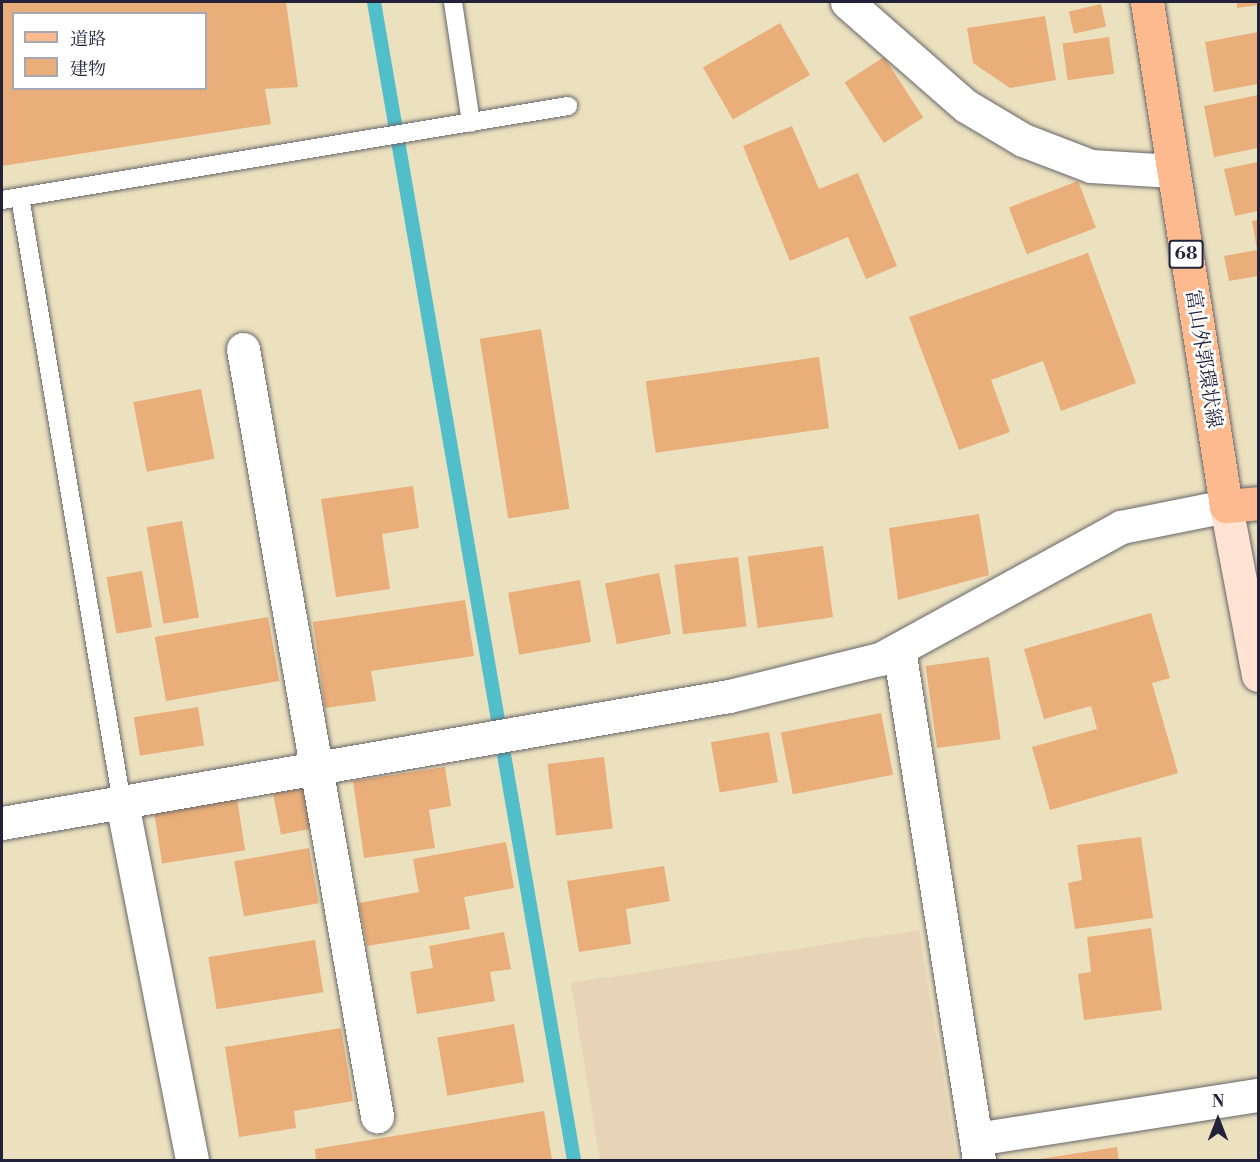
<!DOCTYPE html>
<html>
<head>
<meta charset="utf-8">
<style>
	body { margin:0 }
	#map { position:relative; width:1260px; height:1162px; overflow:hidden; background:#ebe1bf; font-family:"Libre Bodoni","Noto Serif JP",serif }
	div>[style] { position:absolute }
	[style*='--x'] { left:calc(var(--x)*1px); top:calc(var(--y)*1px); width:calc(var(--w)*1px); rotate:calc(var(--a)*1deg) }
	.built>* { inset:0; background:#e7d4b7 }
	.stream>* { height:14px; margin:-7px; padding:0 7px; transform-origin:7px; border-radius:7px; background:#51bec9 }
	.building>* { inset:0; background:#e9ae79; transform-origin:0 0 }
	.roads { filter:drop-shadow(0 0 2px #686569) drop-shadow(0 0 2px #686569) }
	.lane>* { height:18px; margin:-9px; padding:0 9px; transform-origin:9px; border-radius:9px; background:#fff }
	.street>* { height:33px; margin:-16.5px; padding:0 16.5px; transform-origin:16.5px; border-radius:16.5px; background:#fff }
	.secondary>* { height:33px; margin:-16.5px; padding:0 16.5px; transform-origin:16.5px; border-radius:16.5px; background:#fee3d2 }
	.primary>* { height:33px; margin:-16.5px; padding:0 16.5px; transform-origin:16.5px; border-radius:16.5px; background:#fcba8e }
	span { translate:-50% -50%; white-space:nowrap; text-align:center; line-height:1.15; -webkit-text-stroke:5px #fff; paint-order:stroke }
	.shield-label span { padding:2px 4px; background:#fff; border:2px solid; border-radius:4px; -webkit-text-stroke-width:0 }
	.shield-label { font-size:18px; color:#22223b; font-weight:700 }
	.street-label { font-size:20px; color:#22223b }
	.frame { position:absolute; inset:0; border:3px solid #22223b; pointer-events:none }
	.legend { position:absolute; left:12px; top:12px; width:195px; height:78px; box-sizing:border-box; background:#fff; border:2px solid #a7a7b1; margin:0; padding:8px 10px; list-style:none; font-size:18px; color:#22223b }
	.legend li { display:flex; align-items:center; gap:12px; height:30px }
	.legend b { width:30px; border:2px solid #a7a7b1 }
	.north { position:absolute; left:1188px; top:1090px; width:60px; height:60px; -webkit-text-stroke:4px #fff; paint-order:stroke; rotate:0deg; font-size:16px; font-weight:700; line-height:24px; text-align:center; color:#22223b }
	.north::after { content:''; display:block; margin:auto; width:21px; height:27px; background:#22223b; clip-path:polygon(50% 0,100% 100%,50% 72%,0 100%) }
</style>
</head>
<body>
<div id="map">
	<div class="built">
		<i style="clip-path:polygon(919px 930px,957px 1160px,600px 1160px,571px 983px)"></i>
	</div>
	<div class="stream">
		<i style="--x:374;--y:2;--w:1175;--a:80.2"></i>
	</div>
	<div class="building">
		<i style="clip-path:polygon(evenodd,2px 2px,286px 2px,298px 87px,265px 89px,271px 124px,2px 166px,2px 2px,14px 14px,206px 14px,206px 88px,14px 88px,14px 14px)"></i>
		<i style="clip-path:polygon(1237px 2px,1258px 2px,1258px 5px,1237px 8px)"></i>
		<i style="left:1101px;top:4px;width:23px;height:33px;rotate:77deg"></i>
		<i style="clip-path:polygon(1045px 16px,1056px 80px,1010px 88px,973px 63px,967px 28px)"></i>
		<i style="left:780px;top:23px;width:60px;height:89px;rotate:60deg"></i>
		<i style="clip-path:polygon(1258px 32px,1258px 84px,1214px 92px,1205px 42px)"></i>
		<i style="left:1109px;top:37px;width:37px;height:47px;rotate:82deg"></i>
		<i style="left:884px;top:57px;width:72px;height:47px;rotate:57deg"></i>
		<i style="clip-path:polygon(1258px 95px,1258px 148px,1214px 157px,1204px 106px)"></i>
		<i style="clip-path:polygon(792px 126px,819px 189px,858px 173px,897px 266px,866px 279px,848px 237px,790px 261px,743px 146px)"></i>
		<i style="clip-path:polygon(1258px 162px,1258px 211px,1235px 216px,1224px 169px)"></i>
		<i style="left:1078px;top:181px;width:50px;height:74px;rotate:69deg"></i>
		<i style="clip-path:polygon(1258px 220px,1258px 276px,1229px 281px,1224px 256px,1257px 250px,1252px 221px)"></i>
		<i style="clip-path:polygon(1088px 253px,1136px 383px,1061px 411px,1043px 361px,991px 380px,1010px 432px,959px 450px,909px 317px)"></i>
		<i style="left:541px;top:329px;width:182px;height:62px;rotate:81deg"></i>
		<i style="left:819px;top:357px;width:72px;height:175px;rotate:82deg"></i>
		<i style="left:201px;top:389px;width:71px;height:69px;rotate:79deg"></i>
		<i style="clip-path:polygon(413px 486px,419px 528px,382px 534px,390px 589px,336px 597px,321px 499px)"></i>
		<i style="clip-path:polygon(979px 514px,989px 575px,898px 600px,889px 528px)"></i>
		<i style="left:182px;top:521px;width:98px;height:36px;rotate:80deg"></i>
		<i style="left:823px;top:546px;width:72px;height:76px;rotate:82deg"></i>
		<i style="left:738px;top:557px;width:70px;height:64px;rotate:83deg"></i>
		<i style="left:142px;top:571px;width:57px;height:36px;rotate:80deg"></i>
		<i style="left:659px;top:573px;width:62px;height:55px;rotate:79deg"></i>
		<i style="left:580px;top:580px;width:63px;height:73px;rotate:80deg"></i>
		<i style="clip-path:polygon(465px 600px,474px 656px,371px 671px,376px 701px,325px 708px,313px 622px)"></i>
		<i style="clip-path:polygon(1151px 613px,1170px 678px,1152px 683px,1178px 773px,1050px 810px,1032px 747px,1097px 729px,1091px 706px,1044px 719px,1024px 649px)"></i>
		<i style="left:268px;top:617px;width:65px;height:115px;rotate:80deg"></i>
		<i style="left:989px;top:657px;width:83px;height:64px;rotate:82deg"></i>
		<i style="left:198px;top:707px;width:39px;height:65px;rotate:81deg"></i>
		<i style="left:881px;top:713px;width:63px;height:102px;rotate:79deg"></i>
		<i style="left:769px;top:732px;width:51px;height:59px;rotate:80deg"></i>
		<i style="left:604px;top:757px;width:72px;height:57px;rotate:83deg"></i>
		<i style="clip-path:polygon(445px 767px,451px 806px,429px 810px,435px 848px,364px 858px,353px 781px)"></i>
		<i style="left:305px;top:785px;width:44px;height:33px;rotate:79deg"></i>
		<i style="left:237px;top:799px;width:52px;height:84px;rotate:81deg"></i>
		<i style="clip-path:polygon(1141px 837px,1153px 918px,1075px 929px,1068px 883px,1082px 880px,1077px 845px)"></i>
		<i style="clip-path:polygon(506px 842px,514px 888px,464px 897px,470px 929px,367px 946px,359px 903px,419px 892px,413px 859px)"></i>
		<i style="left:309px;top:848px;width:56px;height:76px;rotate:80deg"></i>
		<i style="clip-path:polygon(664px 866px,670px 901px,626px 909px,631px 944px,579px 952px,567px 881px)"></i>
		<i style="clip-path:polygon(1151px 928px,1162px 1010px,1084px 1020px,1078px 974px,1091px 972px,1087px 937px)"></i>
		<i style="clip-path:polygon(504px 932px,511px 969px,490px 972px,495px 1001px,417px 1014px,410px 972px,433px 968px,429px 946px)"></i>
		<i style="left:315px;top:940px;width:53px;height:108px;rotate:81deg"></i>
		<i style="left:514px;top:1024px;width:59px;height:78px;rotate:80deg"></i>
		<i style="clip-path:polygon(341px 1028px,353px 1101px,294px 1111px,296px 1128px,239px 1137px,225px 1047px)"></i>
		<i style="clip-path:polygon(544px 1111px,552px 1160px,316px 1160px,315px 1149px)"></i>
		<i style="clip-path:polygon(1117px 1147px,1119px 1160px,1040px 1160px,1040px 1159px)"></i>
	</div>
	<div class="roads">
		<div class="lane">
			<i style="--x:453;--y:2;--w:122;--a:81.5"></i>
			<i style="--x:20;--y:197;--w:615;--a:80.45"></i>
			<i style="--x:2;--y:200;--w:574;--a:-9.43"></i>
		</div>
		<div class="street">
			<i style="--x:847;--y:2;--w:158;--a:41.2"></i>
			<i style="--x:966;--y:106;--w:66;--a:30.8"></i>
			<i style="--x:1023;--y:140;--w:73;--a:20.9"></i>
			<i style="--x:1091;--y:166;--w:82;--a:3.5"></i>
			<i style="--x:243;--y:349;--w:779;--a:80.09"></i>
			<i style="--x:899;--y:649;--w:517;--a:81.1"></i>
			<i style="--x:122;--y:803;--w:364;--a:78.9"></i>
			<i style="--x:2;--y:823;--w:738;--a:-9.91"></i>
			<i style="--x:729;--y:696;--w:155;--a:-13.8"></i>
			<i style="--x:880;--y:659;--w:275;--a:-28.7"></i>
			<i style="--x:1121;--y:527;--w:107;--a:-11.3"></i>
			<i style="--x:976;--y:1139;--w:285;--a:-8.9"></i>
		</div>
		<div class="secondary">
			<i style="--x:1226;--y:506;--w:172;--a:79.3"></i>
		</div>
		<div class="primary">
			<i style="--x:1147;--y:2;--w:510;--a:81.09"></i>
			<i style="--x:1226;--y:506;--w:32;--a:-5"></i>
		</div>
	</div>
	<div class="shield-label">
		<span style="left:1186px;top:254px">68</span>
	</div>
	<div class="street-label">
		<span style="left:1203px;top:359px;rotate:81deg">富山外郭環状線</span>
	</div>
	<div class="frame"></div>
	<ul class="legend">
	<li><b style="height:8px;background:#fcba8e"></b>道路</li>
	<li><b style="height:16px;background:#e9ae79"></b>建物</li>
	</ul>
	<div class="north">N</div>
</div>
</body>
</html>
